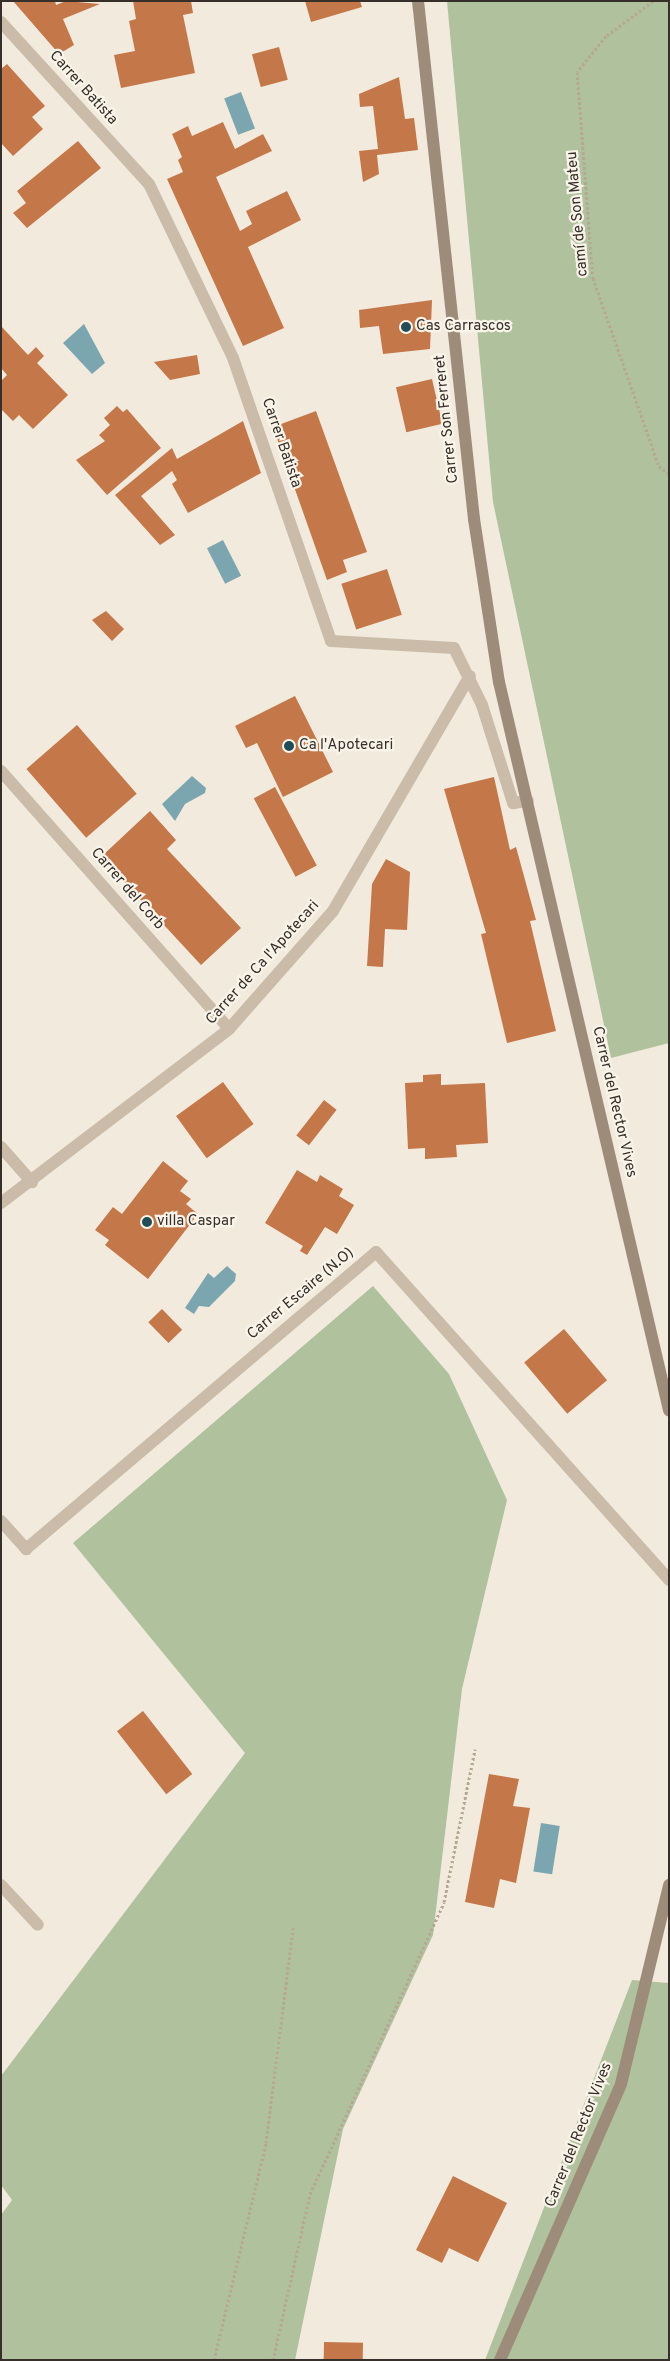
<!DOCTYPE html>
<html>
<head>
<meta charset="utf-8">
<style>
	body { margin:0 }
	#map { position:relative; width:670px; height:2361px; overflow:hidden; background:#f2ebdd; font-family:Overpass,sans-serif }
	div>[style] { position:absolute }
	[style*='--x'] { left:calc(var(--x)*1px); top:calc(var(--y)*1px); width:calc(var(--w)*1px); rotate:calc(var(--a)*1deg) }
	.green>* { inset:0; background:#b0c19d }
	.water>* { inset:0; background:#7ca6af; transform-origin:0 0 }
	.building>* { inset:0; background:#c47749; transform-origin:0 0 }
	.path>* { height:3px; margin-top:-1.5px; transform-origin:0; background:repeating-linear-gradient(90deg,#b6a793 0 2.5px,transparent 0 5px) }
	.street>* { height:12px; margin:-6px; padding:0 6px; transform-origin:6px; border-radius:6px; background:#cabca9 }
	.secondary>* { height:12px; margin:-6px; padding:0 6px; transform-origin:6px; border-radius:6px; background:#9e8c7a }
	.dots>* { width:14px; height:14px; translate:-50% -50%; box-sizing:border-box; border:2px solid #f9f4e9; border-radius:50% }
	span { translate:-50% -50%; white-space:nowrap; text-align:center; line-height:1.15; -webkit-text-stroke:4.5px #f9f4e9; paint-order:stroke }
	.street-label { font-size:15px; color:#372f29 }
	.poi-label { font-size:15px; color:#372f29 }
	.left { translate:0 -50%; text-align:left }
	.frame { position:absolute; inset:0; border:2px solid #372f29; pointer-events:none }
</style>
</head>
<body>
<div id="map">
	<div class="green">
		<i style="clip-path:polygon(447px 1px,669px 1px,669px 1043px,611px 1058px,493px 502px)"></i>
		<i style="clip-path:polygon(373px 1286px,449px 1374px,507px 1500px,462px 1689px,433px 1935px,343px 2129px,295px 2360px,1px 2360px,1px 2215px,12px 2200px,1px 2185px,1px 2076px,245px 1753px,73px 1543px)"></i>
		<i style="clip-path:polygon(632px 1980px,669px 1983px,669px 2360px,485px 2360px)"></i>
	</div>
	<div class="water">
		<i style="left:241px;top:92px;width:39px;height:18px;rotate:69deg"></i>
		<i style="clip-path:polygon(84px 324px,105px 363px,92px 374px,63px 343px)"></i>
		<i style="left:223px;top:540px;width:40px;height:18px;rotate:63deg"></i>
		<i style="clip-path:polygon(192px 776px,206px 788px,205px 793px,185px 804px,175px 821px,162px 804px)"></i>
		<i style="clip-path:polygon(227px 1266px,236px 1274px,235px 1281px,209px 1307px,199px 1306px,194px 1314px,185px 1308px,208px 1273px,214px 1278px)"></i>
		<i style="left:541px;top:1823px;width:19px;height:49px;rotate:9deg"></i>
	</div>
	<div class="building">
		<i style="clip-path:polygon(13px 1px,55px 1px,56px 5px,66px 1px,100px 4px,63px 19px,74px 45px,59px 54px)"></i>
		<i style="clip-path:polygon(133px 1px,191px 1px,193px 13px,183px 15px,195px 73px,121px 88px,114px 55px,135px 51px,129px 21px,136px 19px)"></i>
		<i style="clip-path:polygon(305px 1px,360px 1px,362px 7px,311px 22px)"></i>
		<i style="left:279px;top:47px;width:34px;height:28px;rotate:75deg"></i>
		<i style="clip-path:polygon(7px 64px,45px 106px,32px 117px,43px 129px,13px 156px,1px 143px,1px 69px)"></i>
		<i style="clip-path:polygon(399px 77px,405px 119px,414px 118px,418px 150px,377px 155px,379px 174px,363px 182px,359px 151px,378px 149px,373px 106px,360px 107px,359px 94px)"></i>
		<i style="clip-path:polygon(223px 122px,235px 149px,263px 134px,272px 151px,216px 177px,240px 231px,252px 224px,246px 211px,287px 191px,301px 220px,248px 247px,284px 328px,243px 346px,167px 179px,183px 172px,178px 160px,182px 157px,172px 134px,188px 126px,192px 136px)"></i>
		<i style="clip-path:polygon(78px 141px,101px 168px,27px 228px,13px 213px,26px 203px,17px 191px)"></i>
		<i style="clip-path:polygon(432px 300px,430px 349px,383px 354px,379px 326px,360px 328px,359px 310px)"></i>
		<i style="clip-path:polygon(1px 326px,28px 355px,36px 347px,44px 356px,37px 363px,68px 395px,33px 429px,19px 415px,13px 421px,1px 409px,1px 381px,7px 375px,1px 368px)"></i>
		<i style="clip-path:polygon(197px 355px,200px 374px,170px 380px,154px 362px)"></i>
		<i style="left:432px;top:379px;width:46px;height:37px;rotate:77deg"></i>
		<i style="clip-path:polygon(117px 406px,123px 412px,127px 409px,161px 448px,107px 495px,76px 460px,105px 441px,99px 435px,110px 425px,104px 418px)"></i>
		<i style="clip-path:polygon(316px 411px,367px 552px,343px 560px,347px 572px,327px 580px,273px 427px)"></i>
		<i style="clip-path:polygon(243px 421px,261px 473px,188px 513px,172px 484px,177px 480px,172px 471px,141px 496px,175px 535px,160px 545px,115px 495px,172px 448px,177px 459px)"></i>
		<i style="left:387px;top:569px;width:48px;height:48px;rotate:72deg"></i>
		<i style="clip-path:polygon(106px 611px,124px 629px,112px 641px,92px 620px)"></i>
		<i style="clip-path:polygon(295px 696px,333px 772px,283px 797px,257px 743px,246px 748px,235px 726px)"></i>
		<i style="left:77px;top:725px;width:91px;height:67px;rotate:49deg"></i>
		<i style="clip-path:polygon(494px 777px,510px 850px,516px 847px,536px 920px,530px 921px,556px 1031px,507px 1043px,481px 934px,486px 933px,444px 789px)"></i>
		<i style="left:275px;top:787px;width:89px;height:24px;rotate:62deg"></i>
		<i style="clip-path:polygon(150px 811px,176px 840px,167px 849px,241px 928px,201px 965px,101px 857px)"></i>
		<i style="clip-path:polygon(386px 859px,410px 872px,407px 930px,385px 929px,383px 967px,367px 966px,372px 884px)"></i>
		<i style="clip-path:polygon(441px 1074px,441px 1085px,485px 1083px,488px 1143px,456px 1145px,457px 1157px,425px 1159px,425px 1148px,408px 1149px,405px 1083px,423px 1082px,423px 1075px)"></i>
		<i style="left:223px;top:1082px;width:52px;height:58px;rotate:54deg"></i>
		<i style="left:324px;top:1100px;width:16px;height:45px;rotate:38deg"></i>
		<i style="clip-path:polygon(163px 1161px,188px 1181px,180px 1191px,191px 1199px,186px 1204px,198px 1214px,148px 1279px,105px 1245px,109px 1240px,95px 1230px,113px 1207px,122px 1214px)"></i>
		<i style="clip-path:polygon(297px 1170px,317px 1182px,320px 1175px,343px 1189px,339px 1196px,354px 1205px,337px 1234px,325px 1227px,307px 1255px,300px 1251px,303px 1246px,265px 1223px)"></i>
		<i style="left:162px;top:1309px;width:29px;height:19px;rotate:46deg"></i>
		<i style="left:564px;top:1329px;width:67px;height:52px;rotate:50deg"></i>
		<i style="left:143px;top:1711px;width:80px;height:33px;rotate:52deg"></i>
		<i style="clip-path:polygon(489px 1774px,519px 1779px,513px 1806px,530px 1808px,516px 1883px,500px 1879px,494px 1908px,465px 1902px)"></i>
		<i style="clip-path:polygon(453px 2176px,507px 2203px,478px 2262px,449px 2248px,442px 2263px,416px 2250px)"></i>
		<i style="left:324px;top:2342px;width:39px;height:18px;rotate:1deg"></i>
	</div>
	<div class="path">
		<i style="--x:653;--y:1;--w:59;--a:143.3"></i>
		<i style="--x:606;--y:36;--w:46;--a:128.9"></i>
		<i style="--x:577;--y:72;--w:207;--a:85.6"></i>
		<i style="--x:593;--y:278;--w:199;--a:70.7"></i>
		<i style="--x:659;--y:466;--w:13;--a:39"></i>
		<i style="--x:214;--y:2360;--w:223;--a:-76.5"></i>
		<i style="--x:266;--y:2143;--w:217;--a:-82.8"></i>
		<i style="--x:273;--y:2360;--w:170;--a:-77.4"></i>
		<i style="--x:310;--y:2194;--w:321;--a:-65.3"></i>
		<i style="--x:444;--y:1902;--w:156;--a:-78.5"></i>
	</div>
	<div class="street">
		<i style="--x:1;--y:22;--w:219;--a:47.6"></i>
		<i style="--x:149;--y:184;--w:193;--a:64.2"></i>
		<i style="--x:233;--y:358;--w:299;--a:70.9"></i>
		<i style="--x:331;--y:641;--w:123;--a:3.3"></i>
		<i style="--x:454;--y:648;--w:64;--a:63.8"></i>
		<i style="--x:482;--y:705;--w:103;--a:72.4"></i>
		<i style="--x:513;--y:803;--w:15;--a:-8"></i>
		<i style="--x:1;--y:771;--w:344;--a:48.5"></i>
		<i style="--x:1;--y:1147;--w:47;--a:48.5"></i>
		<i style="--x:1;--y:1203;--w:287;--a:-37.3"></i>
		<i style="--x:229;--y:1029;--w:157;--a:-48.6"></i>
		<i style="--x:333;--y:911;--w:272;--a:-59.8"></i>
		<i style="--x:1;--y:1521;--w:38;--a:48"></i>
		<i style="--x:26;--y:1549;--w:459;--a:-40.3"></i>
		<i style="--x:376;--y:1252;--w:440;--a:48.2"></i>
		<i style="--x:1;--y:1885;--w:54;--a:47.2"></i>
	</div>
	<div class="secondary">
		<i style="--x:418;--y:1;--w:521;--a:83.83"></i>
		<i style="--x:474;--y:519;--w:165;--a:81.3"></i>
		<i style="--x:499;--y:682;--w:748;--a:76.86"></i>
		<i style="--x:500;--y:2360;--w:301;--a:-66.3"></i>
		<i style="--x:621;--y:2084;--w:205;--a:-76.4"></i>
	</div>
	<div class="dots">
		<i style="left:406px;top:327px;background:#1f4d58"></i>
		<i style="left:289px;top:746px;background:#1f4d58"></i>
		<i style="left:147px;top:1222px;background:#1f4d58"></i>
	</div>
	<div class="street-label">
		<span style="left:83px;top:88px;rotate:48deg">Carrer Batista</span>
		<span style="left:578px;top:214px;rotate:-95deg">camí de Son Mateu</span>
		<span style="left:447px;top:419px;rotate:-96deg">Carrer Son Ferreret</span>
		<span style="left:281px;top:443px;rotate:71deg">Carrer Batista</span>
		<span style="left:127px;top:889px;rotate:49deg">Carrer del Corb</span>
		<span style="left:263px;top:963px;rotate:-48deg">Carrer de Ca l'Apotecari</span>
		<span style="left:614px;top:1102px;rotate:77deg">Carrer del Rector Vives</span>
		<span style="left:301px;top:1294px;rotate:-40deg">Carrer Escaire (N.O)</span>
		<span style="left:579px;top:2135px;rotate:-68deg">Carrer del Rector Vives</span>
	</div>
	<div class="poi-label">
		<span class="left" style="left:416px;top:327px">Cas Carrascos</span>
		<span class="left" style="left:299px;top:746px">Ca l'Apotecari</span>
		<span class="left" style="left:157px;top:1222px">villa Caspar</span>
	</div>
	<div class="frame"></div>
</div>
</body>
</html>
